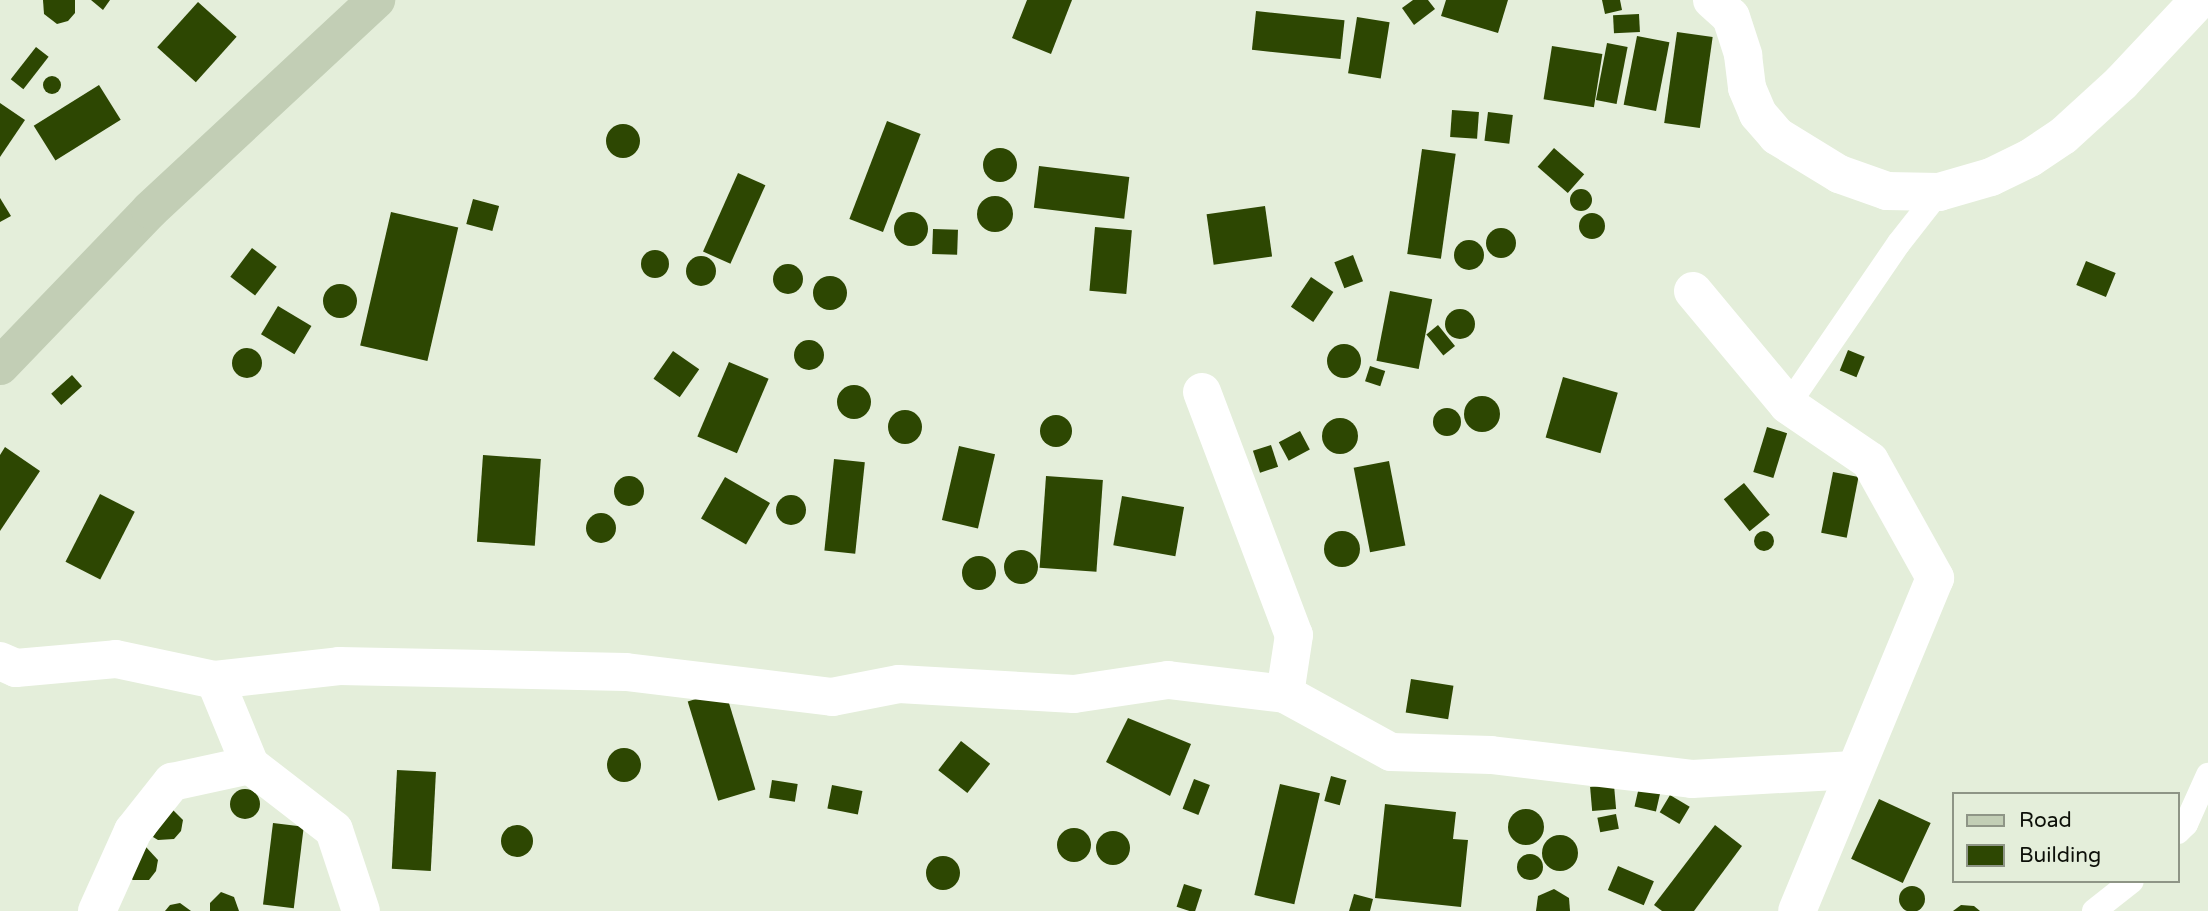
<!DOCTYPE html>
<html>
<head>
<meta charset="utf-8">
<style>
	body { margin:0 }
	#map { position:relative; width:2208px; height:911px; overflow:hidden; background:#e4eeda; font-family:"Varela Round",sans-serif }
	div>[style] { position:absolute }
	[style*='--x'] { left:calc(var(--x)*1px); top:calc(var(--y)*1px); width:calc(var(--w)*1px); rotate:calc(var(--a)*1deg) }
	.building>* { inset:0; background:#2d4702; transform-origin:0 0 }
	.round { border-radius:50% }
	.lane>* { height:24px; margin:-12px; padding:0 12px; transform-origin:12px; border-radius:12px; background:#fff }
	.street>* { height:38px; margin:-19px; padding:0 19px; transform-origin:19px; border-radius:19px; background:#fff }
	.secondary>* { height:38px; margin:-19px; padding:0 19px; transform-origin:19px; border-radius:19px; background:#c2ceb5 }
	span { translate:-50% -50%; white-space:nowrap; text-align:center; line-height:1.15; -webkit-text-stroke:7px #e4eeda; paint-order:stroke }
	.legend { position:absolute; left:1952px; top:792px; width:228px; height:91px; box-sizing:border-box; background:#e4eeda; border:2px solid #8e9586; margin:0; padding:9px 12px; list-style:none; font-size:21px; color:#0d1009 }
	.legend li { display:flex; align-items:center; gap:14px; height:35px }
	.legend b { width:35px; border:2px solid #8e9586 }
</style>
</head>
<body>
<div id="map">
	<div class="building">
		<i style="clip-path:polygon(43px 0,75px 0,75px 13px,68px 21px,57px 24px,44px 14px)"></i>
		<i style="clip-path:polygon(91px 0,110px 0,103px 10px)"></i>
		<i style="clip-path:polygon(1027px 0,1072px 0,1051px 54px,1012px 38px)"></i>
		<i style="clip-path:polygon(1413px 0,1428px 0,1435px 9px,1414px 25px,1402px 8px)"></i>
		<i style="clip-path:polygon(1446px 0,1508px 0,1498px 33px,1441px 16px)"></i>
		<i style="clip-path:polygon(1602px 0,1620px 0,1622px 10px,1605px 14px)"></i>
		<i style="left:198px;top:2px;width:52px;height:61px;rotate:42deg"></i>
		<i style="left:1256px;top:11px;width:89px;height:39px;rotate:6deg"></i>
		<i style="left:1639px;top:14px;width:18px;height:26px;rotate:87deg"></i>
		<i style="left:1357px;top:17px;width:33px;height:57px;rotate:9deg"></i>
		<i style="left:1677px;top:32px;width:36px;height:92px;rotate:8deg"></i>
		<i style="left:1637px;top:36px;width:33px;height:70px;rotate:11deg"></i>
		<i style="left:1607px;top:43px;width:21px;height:58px;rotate:11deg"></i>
		<i style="left:1552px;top:46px;width:51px;height:54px;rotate:9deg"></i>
		<i style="left:36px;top:47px;width:16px;height:41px;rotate:38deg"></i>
		<i class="round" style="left:43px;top:76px;width:18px;height:18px"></i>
		<i style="left:99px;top:85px;width:41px;height:77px;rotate:58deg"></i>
		<i style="clip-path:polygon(0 103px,25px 120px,0 157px)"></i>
		<i style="left:1452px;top:110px;width:27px;height:27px;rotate:4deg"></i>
		<i style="left:1488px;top:112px;width:25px;height:29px;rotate:7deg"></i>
		<i style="left:887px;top:121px;width:36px;height:105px;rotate:21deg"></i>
		<i class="round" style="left:606px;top:124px;width:34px;height:34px"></i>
		<i class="round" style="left:983px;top:148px;width:34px;height:34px"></i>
		<i style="left:1554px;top:148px;width:40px;height:25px;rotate:41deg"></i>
		<i style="left:1422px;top:149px;width:34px;height:106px;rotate:8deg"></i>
		<i style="left:1039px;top:166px;width:91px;height:42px;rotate:7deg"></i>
		<i style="left:738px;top:173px;width:30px;height:86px;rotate:24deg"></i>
		<i class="round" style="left:1570px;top:189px;width:22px;height:22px"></i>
		<i class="round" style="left:977px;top:196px;width:36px;height:36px"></i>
		<i style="clip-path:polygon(0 198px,11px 216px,0 222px)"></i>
		<i style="left:473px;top:199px;width:27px;height:26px;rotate:15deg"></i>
		<i style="left:1265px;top:206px;width:51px;height:59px;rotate:82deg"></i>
		<i class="round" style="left:894px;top:212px;width:34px;height:34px"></i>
		<i style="left:391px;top:212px;width:69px;height:137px;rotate:13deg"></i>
		<i class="round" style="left:1579px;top:213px;width:26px;height:26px"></i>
		<i style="left:1095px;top:227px;width:37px;height:64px;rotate:5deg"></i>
		<i class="round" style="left:1486px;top:228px;width:30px;height:30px"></i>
		<i style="left:933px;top:229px;width:25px;height:25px;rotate:2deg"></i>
		<i class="round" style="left:1454px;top:240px;width:30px;height:30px"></i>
		<i style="left:252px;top:248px;width:31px;height:36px;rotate:37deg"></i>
		<i class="round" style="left:641px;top:250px;width:28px;height:28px"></i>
		<i style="left:1353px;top:255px;width:28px;height:20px;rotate:69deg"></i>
		<i class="round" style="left:686px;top:256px;width:30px;height:30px"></i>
		<i style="left:2086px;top:261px;width:32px;height:26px;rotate:22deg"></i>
		<i class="round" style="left:773px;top:264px;width:30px;height:30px"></i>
		<i class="round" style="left:813px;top:276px;width:34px;height:34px"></i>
		<i style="left:1311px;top:277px;width:27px;height:36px;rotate:34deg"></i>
		<i class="round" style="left:323px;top:284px;width:34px;height:34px"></i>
		<i style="left:1390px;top:291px;width:43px;height:71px;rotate:11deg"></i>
		<i style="left:278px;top:306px;width:39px;height:33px;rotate:31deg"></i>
		<i class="round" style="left:1445px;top:309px;width:30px;height:30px"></i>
		<i style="left:1438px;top:325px;width:27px;height:15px;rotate:51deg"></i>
		<i class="round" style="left:794px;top:340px;width:30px;height:30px"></i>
		<i class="round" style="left:1327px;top:344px;width:34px;height:34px"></i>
		<i class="round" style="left:232px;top:348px;width:30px;height:30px"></i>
		<i style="left:1848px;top:350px;width:18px;height:22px;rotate:22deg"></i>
		<i style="left:673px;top:351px;width:32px;height:34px;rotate:35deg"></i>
		<i style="left:729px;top:362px;width:43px;height:81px;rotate:23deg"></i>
		<i style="left:1370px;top:366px;width:16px;height:16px;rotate:18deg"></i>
		<i style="left:72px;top:375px;width:15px;height:28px;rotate:48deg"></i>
		<i style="left:1563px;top:377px;width:57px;height:63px;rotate:16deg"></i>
		<i class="round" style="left:837px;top:385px;width:34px;height:34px"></i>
		<i class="round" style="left:1464px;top:396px;width:36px;height:36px"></i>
		<i class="round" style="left:1433px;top:408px;width:28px;height:28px"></i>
		<i class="round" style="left:888px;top:410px;width:34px;height:34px"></i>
		<i class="round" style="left:1040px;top:415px;width:32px;height:32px"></i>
		<i class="round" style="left:1322px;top:418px;width:36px;height:36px"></i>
		<i style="left:1767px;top:427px;width:21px;height:47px;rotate:17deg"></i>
		<i style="left:1300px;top:431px;width:21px;height:24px;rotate:62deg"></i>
		<i style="left:1271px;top:445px;width:23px;height:19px;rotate:72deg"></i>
		<i style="left:959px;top:446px;width:37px;height:76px;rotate:13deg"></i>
		<i style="clip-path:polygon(5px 447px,40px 471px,0 531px,0 455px)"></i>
		<i style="left:483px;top:455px;width:58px;height:87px;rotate:4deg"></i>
		<i style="left:834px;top:459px;width:31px;height:92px;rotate:6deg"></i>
		<i style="left:1389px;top:461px;width:86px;height:36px;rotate:79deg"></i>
		<i style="left:1833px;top:472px;width:26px;height:62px;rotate:11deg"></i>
		<i class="round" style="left:614px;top:476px;width:30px;height:30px"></i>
		<i style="left:1046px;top:476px;width:57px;height:92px;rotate:4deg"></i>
		<i style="left:725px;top:477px;width:52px;height:48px;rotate:30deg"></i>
		<i style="left:1744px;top:483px;width:41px;height:26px;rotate:51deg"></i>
		<i style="left:100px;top:494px;width:39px;height:76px;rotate:27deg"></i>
		<i class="round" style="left:776px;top:495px;width:30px;height:30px"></i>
		<i style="left:1122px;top:496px;width:63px;height:50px;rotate:10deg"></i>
		<i class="round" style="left:586px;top:513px;width:30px;height:30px"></i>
		<i class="round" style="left:1324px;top:531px;width:36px;height:36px"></i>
		<i class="round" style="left:1754px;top:531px;width:20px;height:20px"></i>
		<i class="round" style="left:1004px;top:550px;width:34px;height:34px"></i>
		<i class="round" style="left:962px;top:556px;width:34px;height:34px"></i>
		<i style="left:1411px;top:679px;width:43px;height:34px;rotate:9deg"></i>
		<i style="left:725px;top:690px;width:104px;height:39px;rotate:73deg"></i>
		<i style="clip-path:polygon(1128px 718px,1191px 744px,1170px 796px,1106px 762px)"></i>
		<i style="left:961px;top:741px;width:37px;height:37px;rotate:38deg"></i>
		<i class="round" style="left:607px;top:748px;width:34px;height:34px"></i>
		<i style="left:397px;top:770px;width:39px;height:99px;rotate:3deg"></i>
		<i style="left:1331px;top:776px;width:16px;height:26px;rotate:15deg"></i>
		<i style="left:1194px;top:779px;width:17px;height:32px;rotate:21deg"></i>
		<i style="left:772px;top:780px;width:26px;height:18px;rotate:9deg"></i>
		<i style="left:1280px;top:784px;width:41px;height:114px;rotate:13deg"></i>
		<i style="left:832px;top:785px;width:31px;height:24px;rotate:11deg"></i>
		<i style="left:1614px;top:785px;width:24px;height:24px;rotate:85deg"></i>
		<i style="left:1639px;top:787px;width:22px;height:20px;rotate:13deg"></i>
		<i class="round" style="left:230px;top:789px;width:30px;height:30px"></i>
		<i style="left:1670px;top:795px;width:23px;height:20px;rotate:31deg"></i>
		<i style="left:1879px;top:799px;width:57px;height:66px;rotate:25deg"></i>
		<i style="clip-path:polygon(1385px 804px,1456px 812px,1453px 839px,1468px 840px,1461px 907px,1375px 898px)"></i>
		<i style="clip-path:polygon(171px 808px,183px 820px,181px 831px,174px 839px,158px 840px,153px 837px)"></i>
		<i class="round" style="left:1508px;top:809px;width:36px;height:36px"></i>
		<i style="left:1616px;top:814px;width:15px;height:19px;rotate:79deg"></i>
		<i style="left:273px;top:823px;width:31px;height:82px;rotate:7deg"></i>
		<i style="clip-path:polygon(1715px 825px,1742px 846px,1694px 911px,1662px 911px,1654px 905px)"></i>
		<i class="round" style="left:501px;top:825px;width:32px;height:32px"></i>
		<i class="round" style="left:1057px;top:828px;width:34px;height:34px"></i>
		<i class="round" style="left:1096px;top:831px;width:34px;height:34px"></i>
		<i class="round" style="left:1542px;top:835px;width:36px;height:36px"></i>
		<i style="clip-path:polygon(146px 847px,158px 860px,156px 871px,149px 880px,133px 880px,128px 877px)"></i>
		<i class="round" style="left:1517px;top:854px;width:26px;height:26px"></i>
		<i class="round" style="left:926px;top:856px;width:34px;height:34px"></i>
		<i style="left:1618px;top:866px;width:39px;height:26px;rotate:23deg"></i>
		<i style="left:1184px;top:884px;width:19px;height:24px;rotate:18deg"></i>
		<i class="round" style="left:1899px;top:886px;width:26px;height:26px"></i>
		<i style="clip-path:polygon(1554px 889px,1569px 898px,1570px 911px,1536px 911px,1538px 896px)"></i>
		<i style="clip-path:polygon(221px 892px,234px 897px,239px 911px,210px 911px,210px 903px)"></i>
		<i style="clip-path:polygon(1354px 894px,1373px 899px,1370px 911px,1349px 911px)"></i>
		<i style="clip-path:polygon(180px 903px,191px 911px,165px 911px,170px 905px)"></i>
		<i style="clip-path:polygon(1961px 905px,1974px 906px,1980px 911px,1953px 911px)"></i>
	</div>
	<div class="lane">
		<i style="--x:1788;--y:405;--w:196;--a:-55.6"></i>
		<i style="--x:1899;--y:243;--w:65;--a:-51.9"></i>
		<i style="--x:2178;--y:832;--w:11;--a:-45"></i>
		<i style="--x:2186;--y:824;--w:54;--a:-65.8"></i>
		<i style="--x:2094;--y:911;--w:48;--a:-38.3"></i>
	</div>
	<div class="street">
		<i style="--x:1712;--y:0;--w:25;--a:42"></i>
		<i style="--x:1731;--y:17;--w:40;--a:72"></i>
		<i style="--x:1743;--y:55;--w:33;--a:83"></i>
		<i style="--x:1747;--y:88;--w:28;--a:67"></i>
		<i style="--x:1758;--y:114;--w:29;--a:49"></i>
		<i style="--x:1777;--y:136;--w:73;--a:31.5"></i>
		<i style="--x:1839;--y:174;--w:51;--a:19.5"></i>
		<i style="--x:1887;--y:191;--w:52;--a:1.1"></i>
		<i style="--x:1939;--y:192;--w:54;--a:-16.1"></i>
		<i style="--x:1991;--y:177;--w:43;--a:-26"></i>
		<i style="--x:2030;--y:158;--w:40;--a:-34"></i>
		<i style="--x:2063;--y:136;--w:79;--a:-42.4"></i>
		<i style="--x:2121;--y:83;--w:114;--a:-46.8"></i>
		<i style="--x:1693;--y:291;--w:148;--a:50.2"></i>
		<i style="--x:1788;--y:405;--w:99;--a:34.3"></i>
		<i style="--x:1870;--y:461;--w:134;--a:60.9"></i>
		<i style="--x:1935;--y:578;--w:360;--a:112.5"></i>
		<i style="--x:1202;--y:392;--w:260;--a:69.3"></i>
		<i style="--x:1294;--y:635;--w:60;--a:98.7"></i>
		<i style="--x:0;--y:661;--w:17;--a:24"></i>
		<i style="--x:16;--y:668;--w:100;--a:-5.1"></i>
		<i style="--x:116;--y:659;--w:101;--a:12"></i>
		<i style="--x:215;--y:680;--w:125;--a:-6.4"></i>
		<i style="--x:339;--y:666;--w:287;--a:1.2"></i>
		<i style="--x:626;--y:672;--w:208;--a:6.9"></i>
		<i style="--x:832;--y:697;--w:68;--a:-11"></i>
		<i style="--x:899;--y:684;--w:175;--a:3.3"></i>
		<i style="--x:1074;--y:694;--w:95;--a:-8.5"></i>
		<i style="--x:1168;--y:680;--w:118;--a:6.8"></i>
		<i style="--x:1285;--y:694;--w:121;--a:28.7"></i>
		<i style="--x:1391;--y:752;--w:100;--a:1.7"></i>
		<i style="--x:1491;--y:755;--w:202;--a:6.8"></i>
		<i style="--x:1692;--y:779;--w:162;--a:-3.2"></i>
		<i style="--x:215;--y:680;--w:92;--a:67.6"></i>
		<i style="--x:250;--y:765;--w:106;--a:37.7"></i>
		<i style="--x:334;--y:830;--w:85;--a:71.6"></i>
		<i style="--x:97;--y:911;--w:88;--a:-65.8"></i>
		<i style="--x:133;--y:831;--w:63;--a:-51.5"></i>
		<i style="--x:172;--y:782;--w:80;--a:-12.3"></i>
	</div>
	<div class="secondary">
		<i style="--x:0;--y:366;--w:216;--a:-46.1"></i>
		<i style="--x:150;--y:210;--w:309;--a:-42.9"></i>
	</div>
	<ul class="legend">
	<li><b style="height:9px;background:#c2ceb5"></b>Road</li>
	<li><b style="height:19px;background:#2d4702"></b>Building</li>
	</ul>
</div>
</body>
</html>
